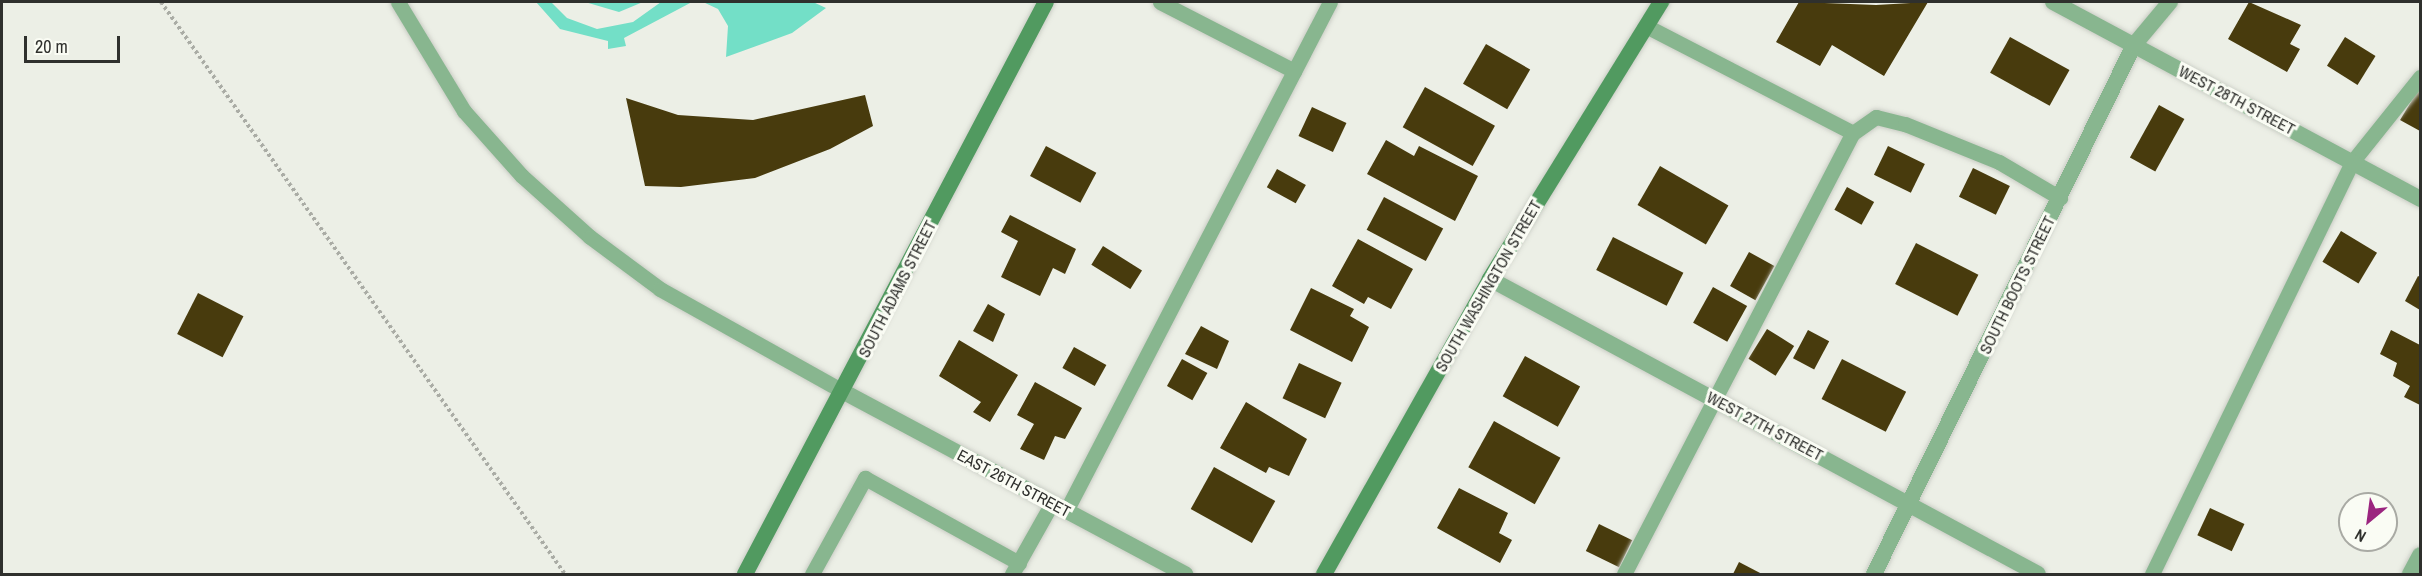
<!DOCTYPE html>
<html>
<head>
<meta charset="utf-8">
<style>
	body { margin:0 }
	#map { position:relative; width:2422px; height:576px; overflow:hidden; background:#ecefe6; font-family:"Archivo Narrow",sans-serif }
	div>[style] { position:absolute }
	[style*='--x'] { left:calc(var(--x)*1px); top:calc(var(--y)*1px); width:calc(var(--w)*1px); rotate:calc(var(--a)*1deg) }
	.water>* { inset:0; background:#73dfc7 }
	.building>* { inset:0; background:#483b0d; transform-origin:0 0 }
	.path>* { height:4px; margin-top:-2px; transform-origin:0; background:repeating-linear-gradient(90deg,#aaaca5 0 3px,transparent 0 6px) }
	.roads { filter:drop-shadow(0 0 2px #cacdc5) drop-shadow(0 0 2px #cacdc5) }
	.service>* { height:15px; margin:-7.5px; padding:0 7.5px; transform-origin:7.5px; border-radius:7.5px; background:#88b68f }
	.minor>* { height:16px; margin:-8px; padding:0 8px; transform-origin:8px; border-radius:8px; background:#88b68f }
	.secondary>* { height:16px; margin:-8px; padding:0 8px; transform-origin:8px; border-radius:8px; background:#519a60 }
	span { translate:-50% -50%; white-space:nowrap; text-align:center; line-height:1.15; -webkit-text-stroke:6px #fafcf4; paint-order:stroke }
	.street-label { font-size:16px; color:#2f302d }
	.frame { position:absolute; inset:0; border:3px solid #2f302d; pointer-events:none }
	.north { position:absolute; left:2338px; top:492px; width:60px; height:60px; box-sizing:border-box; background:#fafcf4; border:2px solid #a9aaa4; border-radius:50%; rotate:209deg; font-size:16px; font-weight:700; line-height:24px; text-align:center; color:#2f302d }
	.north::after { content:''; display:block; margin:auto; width:21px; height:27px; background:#9b257f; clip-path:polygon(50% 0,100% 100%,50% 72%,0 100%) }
	.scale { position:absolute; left:24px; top:36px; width:96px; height:27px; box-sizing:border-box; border:3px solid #2f302d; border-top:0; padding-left:8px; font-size:18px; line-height:21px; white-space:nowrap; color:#2f302d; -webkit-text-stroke:4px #fafcf4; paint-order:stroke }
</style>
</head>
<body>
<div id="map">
	<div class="water">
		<i style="clip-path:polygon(536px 2px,551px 2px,567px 18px,597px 29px,633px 22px,661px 2px,692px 2px,624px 38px,626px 46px,608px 49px,608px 41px,560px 29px)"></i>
		<i style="clip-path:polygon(585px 2px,643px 2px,619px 12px)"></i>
		<i style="clip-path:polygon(703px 2px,813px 2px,826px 8px,792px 33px,726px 57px,728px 26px,718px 9px)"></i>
	</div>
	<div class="building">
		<i style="clip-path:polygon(1799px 2px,1876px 5px,1928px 2px,1884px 76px,1832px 45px,1820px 66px,1776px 42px)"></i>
		<i style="clip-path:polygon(2249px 2px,2301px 25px,2290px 44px,2300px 49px,2287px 72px,2228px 39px)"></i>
		<i style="left:2010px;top:37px;width:68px;height:41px;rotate:29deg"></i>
		<i style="left:2345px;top:37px;width:36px;height:34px;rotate:32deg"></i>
		<i style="left:1486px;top:44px;width:51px;height:46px;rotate:30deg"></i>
		<i style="left:1425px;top:87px;width:80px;height:46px;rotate:29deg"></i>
		<i style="clip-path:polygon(2420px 87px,2420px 131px,2400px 120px)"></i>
		<i style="clip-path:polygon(865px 95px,873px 126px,830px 149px,755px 178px,681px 187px,645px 186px,626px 98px,678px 115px,753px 120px)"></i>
		<i style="left:2159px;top:105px;width:29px;height:60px;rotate:29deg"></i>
		<i style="left:1312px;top:107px;width:38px;height:32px;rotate:25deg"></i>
		<i style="clip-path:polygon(1386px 140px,1414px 156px,1419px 146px,1478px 176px,1455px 221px,1367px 174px)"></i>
		<i style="left:1046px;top:146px;width:57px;height:34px;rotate:28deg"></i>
		<i style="left:1888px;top:146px;width:41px;height:32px;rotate:26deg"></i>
		<i style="left:1660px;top:166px;width:79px;height:45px;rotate:30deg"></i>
		<i style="left:1973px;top:168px;width:41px;height:32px;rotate:26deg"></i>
		<i style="left:1277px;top:169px;width:33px;height:21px;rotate:29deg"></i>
		<i style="left:1847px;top:187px;width:31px;height:26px;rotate:29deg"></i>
		<i style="left:1384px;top:197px;width:67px;height:37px;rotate:28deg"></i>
		<i style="clip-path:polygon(1010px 215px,1076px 249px,1065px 274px,1053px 268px,1040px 296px,1001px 277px,1018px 241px,1001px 232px)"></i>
		<i style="left:2341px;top:231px;width:42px;height:36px;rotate:31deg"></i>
		<i style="left:1613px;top:237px;width:79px;height:37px;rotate:27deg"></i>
		<i style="clip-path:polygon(1358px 239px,1413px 269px,1391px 309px,1368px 297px,1364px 304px,1332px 286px)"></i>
		<i style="left:1916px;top:243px;width:70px;height:46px;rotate:27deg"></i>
		<i style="left:1103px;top:246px;width:46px;height:22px;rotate:32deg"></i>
		<i style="left:1749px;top:252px;width:29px;height:39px;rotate:29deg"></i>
		<i style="clip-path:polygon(2418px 276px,2420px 277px,2420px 310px,2405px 301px)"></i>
		<i style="left:1713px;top:287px;width:39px;height:41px;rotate:29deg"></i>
		<i style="clip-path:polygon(1311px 288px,1354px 309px,1350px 316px,1369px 327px,1352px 362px,1290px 330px)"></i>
		<i style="left:198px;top:293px;width:51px;height:46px;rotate:27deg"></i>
		<i style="clip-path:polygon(988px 304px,1005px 314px,993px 342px,973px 331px)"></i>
		<i style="clip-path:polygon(1201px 326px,1229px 341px,1217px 369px,1185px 354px)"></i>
		<i style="left:1767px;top:329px;width:32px;height:35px;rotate:32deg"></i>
		<i style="left:1808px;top:330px;width:24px;height:32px;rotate:28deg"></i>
		<i style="clip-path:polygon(2391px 330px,2420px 345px,2420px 405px,2404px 397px,2410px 386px,2393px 376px,2397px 363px,2380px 354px)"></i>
		<i style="clip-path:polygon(959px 340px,1018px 375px,990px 422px,973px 412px,981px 402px,939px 376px)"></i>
		<i style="left:1074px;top:347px;width:37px;height:24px;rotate:29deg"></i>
		<i style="left:1525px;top:356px;width:63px;height:46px;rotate:29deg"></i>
		<i style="left:1182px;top:359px;width:29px;height:31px;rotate:29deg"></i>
		<i style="left:1842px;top:359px;width:72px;height:45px;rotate:27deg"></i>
		<i style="left:1299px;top:363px;width:47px;height:39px;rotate:25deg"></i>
		<i style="clip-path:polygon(1035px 382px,1082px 408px,1065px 439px,1055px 436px,1044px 460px,1020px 449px,1034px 424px,1017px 415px)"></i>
		<i style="clip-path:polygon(1246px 402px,1307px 439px,1289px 476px,1269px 467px,1266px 473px,1220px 448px)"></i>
		<i style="left:1494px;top:421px;width:76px;height:53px;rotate:29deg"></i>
		<i style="left:1214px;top:467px;width:70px;height:48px;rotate:29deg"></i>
		<i style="clip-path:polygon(1459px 488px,1508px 513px,1499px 533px,1512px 540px,1500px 563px,1437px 528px)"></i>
		<i style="left:2210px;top:508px;width:38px;height:30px;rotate:25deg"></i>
		<i style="left:1599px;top:524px;width:37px;height:30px;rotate:26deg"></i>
		<i style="clip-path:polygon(1739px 562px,1762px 574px,1733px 574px)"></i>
	</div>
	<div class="path">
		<i style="--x:161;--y:2;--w:700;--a:54.77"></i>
	</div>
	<div class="roads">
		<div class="service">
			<i style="--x:398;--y:2;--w:127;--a:58.8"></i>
			<i style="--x:464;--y:111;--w:87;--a:48.3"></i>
			<i style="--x:522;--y:176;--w:91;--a:41.9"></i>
			<i style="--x:590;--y:237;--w:87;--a:36.6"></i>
			<i style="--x:660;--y:289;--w:211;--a:29.2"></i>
			<i style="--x:1160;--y:2;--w:151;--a:27.2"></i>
			<i style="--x:1646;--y:26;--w:233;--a:27.3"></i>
			<i style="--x:1066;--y:511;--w:573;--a:-62.59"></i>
			<i style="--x:812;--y:574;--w:110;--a:-61.1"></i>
			<i style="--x:865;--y:478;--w:176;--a:28.9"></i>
			<i style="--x:1012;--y:574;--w:81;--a:-60.6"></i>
			<i style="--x:1624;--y:574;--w:497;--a:-62.6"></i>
			<i style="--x:1853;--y:133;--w:28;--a:-35"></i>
			<i style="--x:1876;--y:117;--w:30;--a:14"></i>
			<i style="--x:1905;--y:124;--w:101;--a:22"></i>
			<i style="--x:1999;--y:162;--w:71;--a:30.5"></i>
			<i style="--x:2152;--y:574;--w:458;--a:-64.1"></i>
			<i style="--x:2352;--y:162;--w:109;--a:-51.3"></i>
		</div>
		<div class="minor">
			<i style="--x:2053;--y:2;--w:417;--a:28.2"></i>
			<i style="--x:1490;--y:279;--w:622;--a:28.29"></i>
			<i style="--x:844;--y:392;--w:387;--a:28.1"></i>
			<i style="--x:1874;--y:574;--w:589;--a:-63.83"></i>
			<i style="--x:2134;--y:45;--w:56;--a:-50.1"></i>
			<i style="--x:2410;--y:574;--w:21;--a:-62"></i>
		</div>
		<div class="secondary">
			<i style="--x:745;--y:574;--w:646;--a:-62.25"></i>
			<i style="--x:1324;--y:574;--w:338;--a:-60.6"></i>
			<i style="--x:1490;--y:279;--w:326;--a:-58.3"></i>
		</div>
	</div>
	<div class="street-label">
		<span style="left:2237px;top:100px;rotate:28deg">WEST 28TH STREET</span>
		<span style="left:2017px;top:285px;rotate:-64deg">SOUTH BOOTS STREET</span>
		<span style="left:1488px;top:286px;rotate:-60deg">SOUTH WASHINGTON STREET</span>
		<span style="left:897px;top:289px;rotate:-63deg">SOUTH ADAMS STREET</span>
		<span style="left:1765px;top:426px;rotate:28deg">WEST 27TH STREET</span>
		<span style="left:1014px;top:483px;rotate:28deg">EAST 26TH STREET</span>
	</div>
	<div class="frame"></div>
	<div class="north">N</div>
	<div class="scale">20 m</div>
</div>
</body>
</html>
